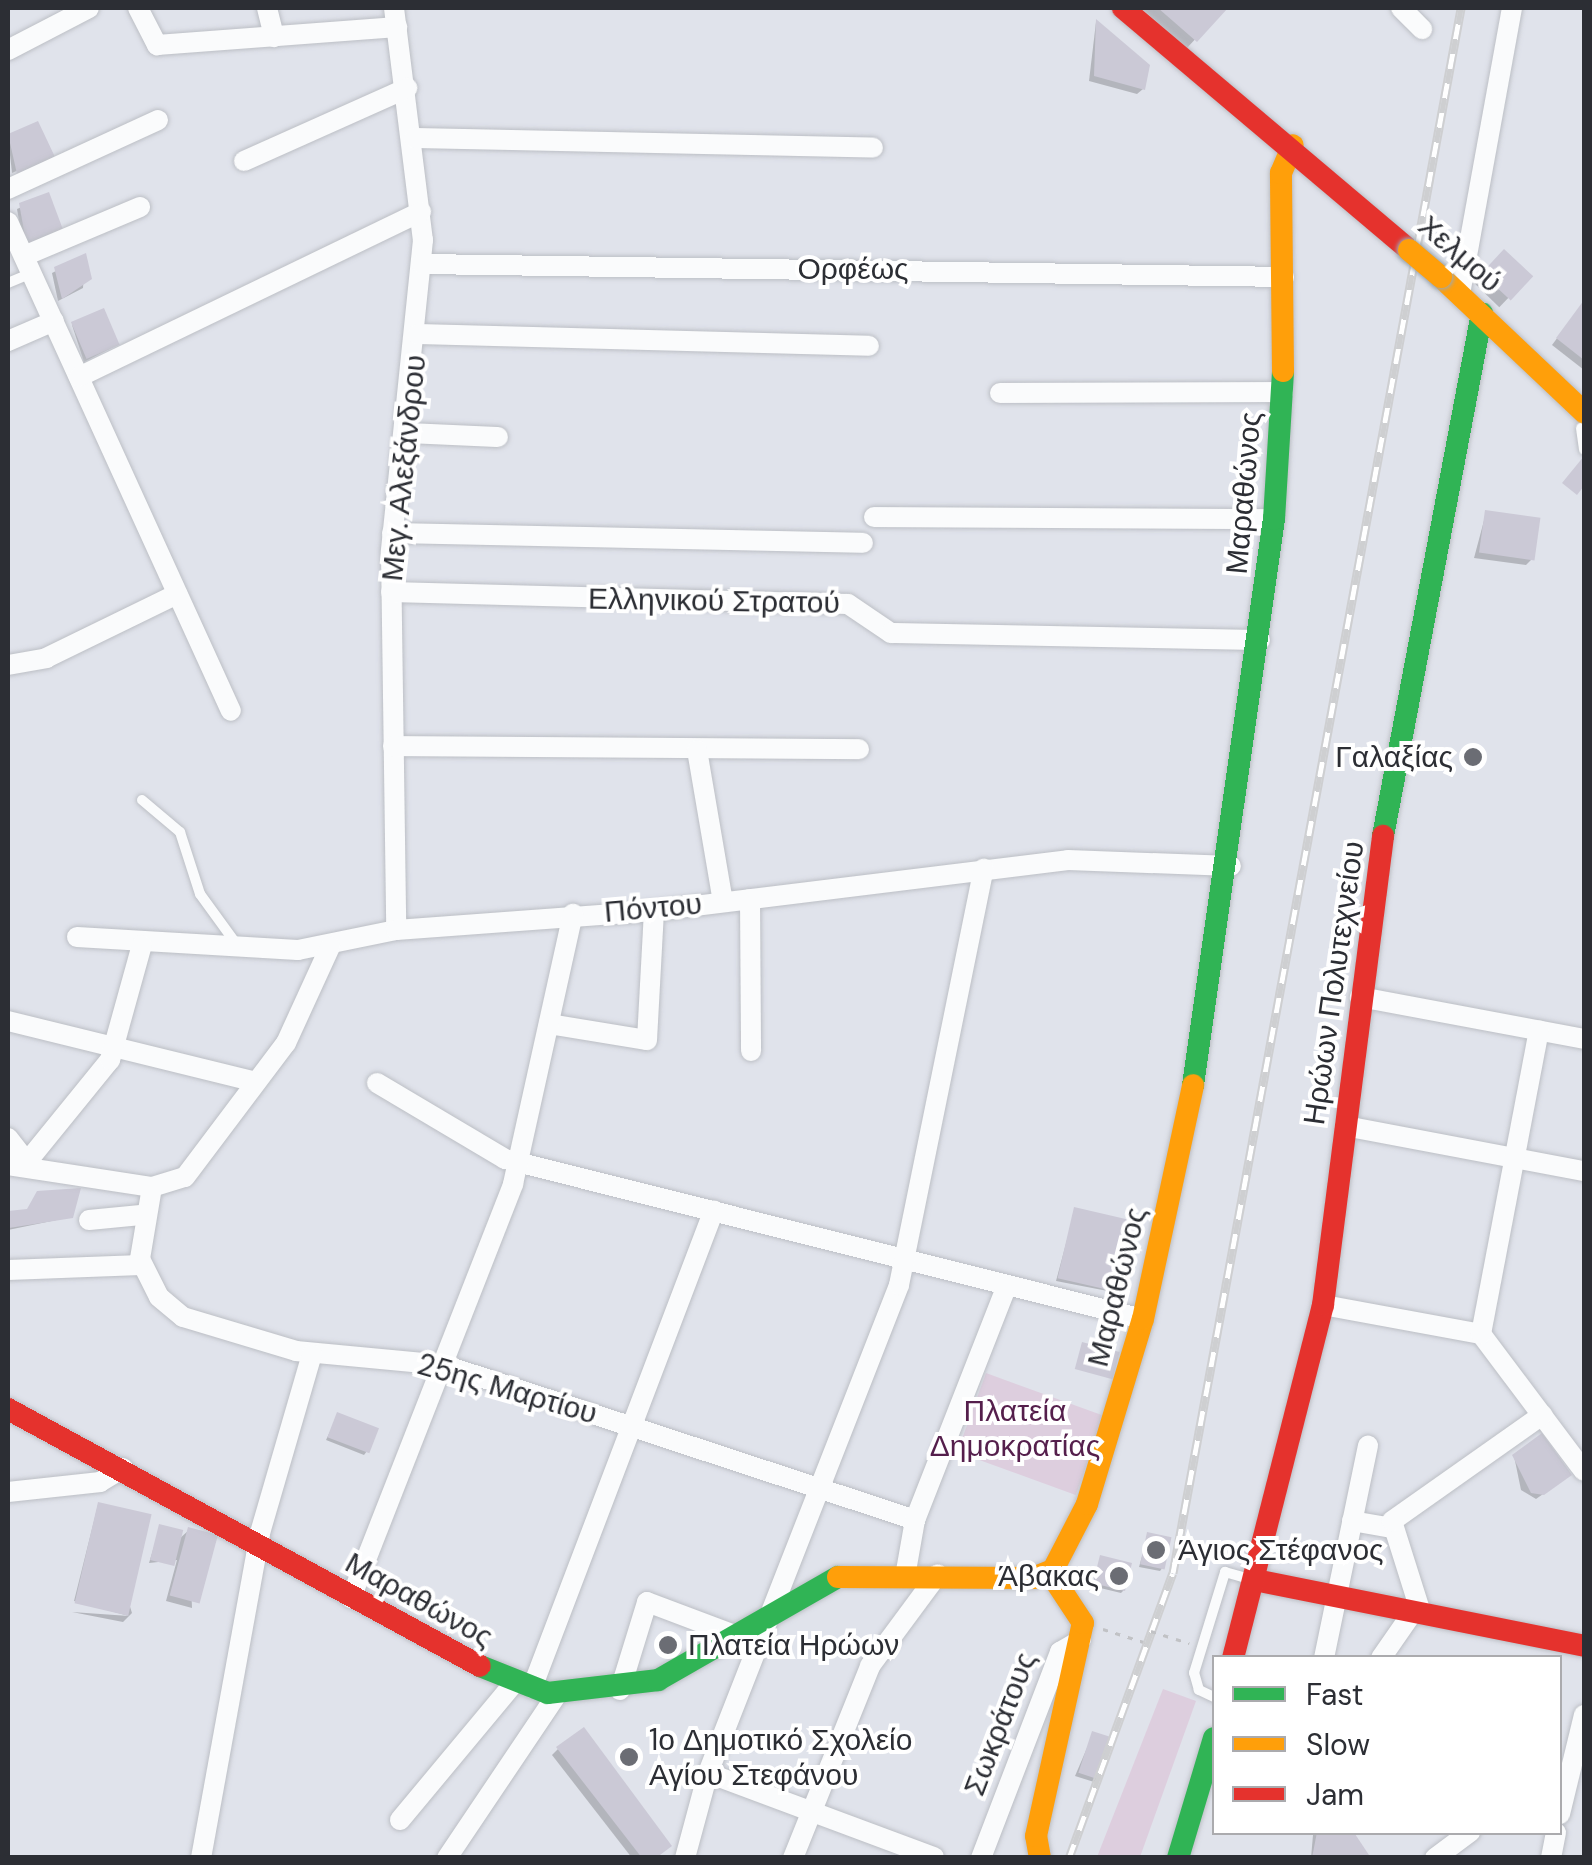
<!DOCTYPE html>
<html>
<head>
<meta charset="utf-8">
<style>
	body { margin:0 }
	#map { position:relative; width:1592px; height:1865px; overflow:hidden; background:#e0e3eb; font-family:"DM Sans",sans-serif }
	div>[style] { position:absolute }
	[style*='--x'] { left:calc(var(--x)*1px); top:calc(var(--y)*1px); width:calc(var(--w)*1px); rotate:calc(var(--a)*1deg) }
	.green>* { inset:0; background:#ddcede; transform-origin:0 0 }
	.shadow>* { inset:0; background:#0003; transform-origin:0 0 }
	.building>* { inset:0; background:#cbc9d6; transform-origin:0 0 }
	.path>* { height:2.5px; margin-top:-1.25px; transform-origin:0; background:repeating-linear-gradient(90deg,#c1c2c5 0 5px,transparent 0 13px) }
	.roads { filter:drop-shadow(0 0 2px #bcbfc5) drop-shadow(0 0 2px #bcbfc5) }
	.lane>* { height:10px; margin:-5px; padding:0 5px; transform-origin:5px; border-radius:5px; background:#fafbfc }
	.street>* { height:20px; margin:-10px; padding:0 10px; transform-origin:10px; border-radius:10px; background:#fafbfc }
	.fast>* { height:22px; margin:-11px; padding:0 11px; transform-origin:11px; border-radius:11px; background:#30b455 }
	.slow>* { height:22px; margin:-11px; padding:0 11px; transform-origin:11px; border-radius:11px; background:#ff9f0a }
	.jam>* { height:22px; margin:-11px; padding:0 11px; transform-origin:11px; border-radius:11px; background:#e5322d }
	.rail>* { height:9px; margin-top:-4.5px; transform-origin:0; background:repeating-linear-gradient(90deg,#fff 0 15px,#cecfd1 0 30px); box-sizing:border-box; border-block:2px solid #cecfd1 }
	.path-bridge>* { height:2.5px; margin-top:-1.25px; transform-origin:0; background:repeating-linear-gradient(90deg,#c1c2c5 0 5px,transparent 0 13px) }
	.bridges { filter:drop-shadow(0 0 2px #9da8b1) drop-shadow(0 0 2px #9da8b1) }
	.slow-bridge>* { height:22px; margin:-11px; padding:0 11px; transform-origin:11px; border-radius:11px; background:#ff9f0a }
	.dots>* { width:28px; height:28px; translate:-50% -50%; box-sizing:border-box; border:5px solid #fff; border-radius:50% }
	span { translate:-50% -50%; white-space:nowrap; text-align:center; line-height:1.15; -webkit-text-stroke:8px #fff; paint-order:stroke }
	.street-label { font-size:30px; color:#2c2e34 }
	.poi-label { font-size:30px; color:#2c2e34 }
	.right { translate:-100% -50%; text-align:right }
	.left { translate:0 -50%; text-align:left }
	.park-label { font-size:30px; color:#551f4c }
	.frame { position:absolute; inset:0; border:10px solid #2c2e34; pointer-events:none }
	.legend { position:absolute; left:1212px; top:1655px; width:350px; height:180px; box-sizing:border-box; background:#fff; border:2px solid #ababae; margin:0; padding:12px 18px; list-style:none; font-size:30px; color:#2c2e34 }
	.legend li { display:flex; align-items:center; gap:20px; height:50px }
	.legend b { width:50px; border:2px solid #ababae }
</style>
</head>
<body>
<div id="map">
	<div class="green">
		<i style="left:986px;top:1373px;width:126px;height:84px;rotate:20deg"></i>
		<i style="clip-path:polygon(1163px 1689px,1196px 1701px,1140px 1857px,1097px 1857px)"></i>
	</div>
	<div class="shadow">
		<i style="clip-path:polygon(1141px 8px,1224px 8px,1187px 48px)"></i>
		<i style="clip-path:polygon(1096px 22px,1143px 89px,1137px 94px,1089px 81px)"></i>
		<i style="clip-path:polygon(37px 124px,51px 156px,12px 173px,8px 137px)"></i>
		<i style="clip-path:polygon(48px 196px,24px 250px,17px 209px)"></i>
		<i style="left:1504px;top:252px;width:35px;height:43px;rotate:44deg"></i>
		<i style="clip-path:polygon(85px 256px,83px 288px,58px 301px,52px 273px)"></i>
		<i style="clip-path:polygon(1584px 302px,1584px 370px,1552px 345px)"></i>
		<i style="clip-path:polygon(72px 325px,117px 345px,84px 362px)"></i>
		<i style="clip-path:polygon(1486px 513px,1532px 559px,1526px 565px,1474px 558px)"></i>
		<i style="clip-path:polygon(1075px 1210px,1121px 1289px,1118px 1293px,1056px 1281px)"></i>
		<i style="clip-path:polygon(9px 1213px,71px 1217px,8px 1230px)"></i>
		<i style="clip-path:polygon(338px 1415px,367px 1451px,364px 1455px,326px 1440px)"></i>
		<i style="clip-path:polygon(1514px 1456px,1563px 1480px,1536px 1499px,1521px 1490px)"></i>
		<i style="clip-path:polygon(98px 1505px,132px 1613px,123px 1622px,72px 1612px,129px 1616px,74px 1601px)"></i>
		<i style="clip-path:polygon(160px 1527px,178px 1540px,189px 1530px,192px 1608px,166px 1601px,177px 1560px,149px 1563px)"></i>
		<i style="clip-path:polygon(1148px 1535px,1163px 1567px,1160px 1571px,1139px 1567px)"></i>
		<i style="clip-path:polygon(1101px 1558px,1124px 1590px,1121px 1593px,1092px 1586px)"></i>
		<i style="clip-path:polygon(1093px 1734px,1098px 1778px,1094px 1782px,1075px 1776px)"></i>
		<i style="clip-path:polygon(558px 1749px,654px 1858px,632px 1858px,552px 1755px)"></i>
		<i style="clip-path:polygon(1313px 1835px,1354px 1836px,1364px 1858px,1311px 1858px)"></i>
	</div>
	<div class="building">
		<i style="clip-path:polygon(1158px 8px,1228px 8px,1197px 42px)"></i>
		<i style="clip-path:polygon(1096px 19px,1150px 65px,1145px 90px,1094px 76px)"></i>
		<i style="clip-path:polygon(38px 121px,55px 157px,17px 174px,8px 134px)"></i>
		<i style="clip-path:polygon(49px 192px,65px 235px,27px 248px,19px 203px)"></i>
		<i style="left:1504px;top:249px;width:40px;height:33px;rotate:43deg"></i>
		<i style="clip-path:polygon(86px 253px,92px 279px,62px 299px,54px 267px)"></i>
		<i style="clip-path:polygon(1584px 300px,1584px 360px,1556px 338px)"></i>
		<i style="left:104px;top:308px;width:40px;height:36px;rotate:67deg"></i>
		<i style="clip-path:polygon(1584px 456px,1584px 486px,1577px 495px,1562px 483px)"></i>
		<i style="left:1485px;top:510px;width:56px;height:43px;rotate:8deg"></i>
		<i style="clip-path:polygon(81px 1188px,73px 1218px,9px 1228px,8px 1211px,27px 1209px,37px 1191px)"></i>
		<i style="left:1074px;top:1207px;width:64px;height:73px;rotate:13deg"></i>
		<i style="left:1082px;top:1342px;width:39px;height:28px;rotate:15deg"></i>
		<i style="left:337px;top:1412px;width:45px;height:27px;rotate:21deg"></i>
		<i style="clip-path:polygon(1542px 1433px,1572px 1475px,1544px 1495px,1531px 1493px,1512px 1455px)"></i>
		<i style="left:98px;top:1502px;width:55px;height:104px;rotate:13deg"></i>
		<i style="left:159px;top:1524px;width:25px;height:37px;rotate:14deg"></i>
		<i style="left:188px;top:1527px;width:31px;height:71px;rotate:15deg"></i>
		<i style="left:1147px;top:1532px;width:25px;height:33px;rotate:12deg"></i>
		<i style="left:1100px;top:1555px;width:33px;height:29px;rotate:14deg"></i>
		<i style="clip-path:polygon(584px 1727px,672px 1846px,656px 1858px,642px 1858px,556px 1747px)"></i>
		<i style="left:1092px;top:1731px;width:23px;height:44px;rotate:18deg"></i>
		<i style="clip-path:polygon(1317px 1832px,1355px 1834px,1371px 1858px,1312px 1858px)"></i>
	</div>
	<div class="path">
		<i style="--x:1103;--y:1629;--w:46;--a:17.7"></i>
		<i style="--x:1147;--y:1643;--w:13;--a:-72"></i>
		<i style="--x:1176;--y:1639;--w:14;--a:17"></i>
	</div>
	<div class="roads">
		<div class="lane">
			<i style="--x:8;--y:283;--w:25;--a:-23"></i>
			<i style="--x:1581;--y:428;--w:22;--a:82"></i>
			<i style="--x:142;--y:800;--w:50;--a:40.1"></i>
			<i style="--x:180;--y:832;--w:65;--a:72.1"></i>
			<i style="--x:200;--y:894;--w:68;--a:54"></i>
			<i style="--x:1214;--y:1697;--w:17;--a:-155"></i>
			<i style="--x:1199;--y:1690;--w:18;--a:-106"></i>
			<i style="--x:1194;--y:1673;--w:106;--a:-72.9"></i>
			<i style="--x:1225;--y:1572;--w:26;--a:16"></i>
		</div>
		<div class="street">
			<i style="--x:138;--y:8;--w:42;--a:62.8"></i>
			<i style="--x:157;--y:45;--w:241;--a:-4.3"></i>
			<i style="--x:267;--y:8;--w:30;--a:76"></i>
			<i style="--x:394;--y:8;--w:234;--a:82.9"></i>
			<i style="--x:423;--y:240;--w:314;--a:95.9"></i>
			<i style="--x:391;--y:552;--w:378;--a:89.2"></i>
			<i style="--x:1401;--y:8;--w:30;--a:45"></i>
			<i style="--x:8;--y:50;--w:91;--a:-27.4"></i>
			<i style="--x:414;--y:138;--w:459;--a:1.2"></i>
			<i style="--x:244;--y:161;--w:179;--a:-24.1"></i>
			<i style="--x:8;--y:189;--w:165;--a:-24.7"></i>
			<i style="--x:8;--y:222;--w:537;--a:65.49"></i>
			<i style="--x:24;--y:256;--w:126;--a:-22.9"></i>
			<i style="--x:422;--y:264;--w:862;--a:0.86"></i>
			<i style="--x:1460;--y:294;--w:291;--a:-79.7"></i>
			<i style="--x:418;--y:334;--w:451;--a:1.5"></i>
			<i style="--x:8;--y:341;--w:50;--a:-23.5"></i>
			<i style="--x:79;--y:377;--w:380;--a:-25.8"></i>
			<i style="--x:1000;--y:393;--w:283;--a:-0.2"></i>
			<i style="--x:407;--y:433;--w:91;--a:2.5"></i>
			<i style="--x:874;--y:517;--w:400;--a:0.3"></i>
			<i style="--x:392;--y:533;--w:471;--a:1.2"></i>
			<i style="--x:391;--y:592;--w:457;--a:1.5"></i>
			<i style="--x:848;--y:604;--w:52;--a:34"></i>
			<i style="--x:891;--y:633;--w:369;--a:1.1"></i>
			<i style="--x:8;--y:665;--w:39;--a:-10"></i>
			<i style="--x:46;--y:658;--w:146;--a:-26"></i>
			<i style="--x:393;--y:746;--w:466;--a:0.4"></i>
			<i style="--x:697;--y:750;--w:154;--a:80.3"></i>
			<i style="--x:750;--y:899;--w:152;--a:89.6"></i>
			<i style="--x:77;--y:937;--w:221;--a:3.4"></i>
			<i style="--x:298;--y:950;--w:100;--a:-11.5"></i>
			<i style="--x:396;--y:930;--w:259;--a:-4.2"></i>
			<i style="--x:654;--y:911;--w:417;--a:-7"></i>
			<i style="--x:1068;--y:860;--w:163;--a:2.1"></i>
			<i style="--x:1360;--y:997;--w:228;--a:10.6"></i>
			<i style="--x:8;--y:1021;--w:255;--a:13.8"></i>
			<i style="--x:549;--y:1024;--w:99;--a:9.3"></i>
			<i style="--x:647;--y:1040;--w:129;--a:-86.9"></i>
			<i style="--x:377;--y:1083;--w:149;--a:30.7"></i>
			<i style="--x:505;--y:1159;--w:658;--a:14.08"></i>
			<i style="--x:1345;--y:1126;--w:243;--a:10.7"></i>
			<i style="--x:8;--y:1138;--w:31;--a:52"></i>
			<i style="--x:27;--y:1162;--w:132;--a:-50.9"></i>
			<i style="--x:110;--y:1060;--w:119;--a:-74.5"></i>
			<i style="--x:8;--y:1165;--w:146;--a:8.7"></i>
			<i style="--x:152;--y:1187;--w:34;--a:-17"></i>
			<i style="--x:185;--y:1177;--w:168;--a:-53"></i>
			<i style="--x:286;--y:1043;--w:106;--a:-65.4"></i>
			<i style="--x:152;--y:1187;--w:73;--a:99.5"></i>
			<i style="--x:140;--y:1259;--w:42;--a:63.4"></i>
			<i style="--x:159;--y:1297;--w:31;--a:40"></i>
			<i style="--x:183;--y:1317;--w:118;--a:16.7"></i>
			<i style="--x:296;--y:1351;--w:149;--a:5.4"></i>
			<i style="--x:444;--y:1365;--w:496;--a:18.2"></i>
			<i style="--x:915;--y:1520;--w:52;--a:100"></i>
			<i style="--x:89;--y:1220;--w:52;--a:-5.5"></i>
			<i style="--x:8;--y:1270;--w:133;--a:-2.2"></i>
			<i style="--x:1323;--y:1305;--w:161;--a:10.4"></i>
			<i style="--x:1481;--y:1334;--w:171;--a:53.1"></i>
			<i style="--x:1481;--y:1334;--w:309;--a:-79.2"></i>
			<i style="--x:8;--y:1492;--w:93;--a:-6.2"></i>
			<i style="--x:100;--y:1482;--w:27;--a:-31"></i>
			<i style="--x:915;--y:1520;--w:252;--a:-68.6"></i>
			<i style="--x:1352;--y:1521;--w:40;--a:10"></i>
			<i style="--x:351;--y:1598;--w:445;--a:-68.6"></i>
			<i style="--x:513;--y:1184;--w:277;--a:-77.5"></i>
			<i style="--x:1421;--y:1613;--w:96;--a:-107.5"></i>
			<i style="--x:1392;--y:1521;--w:184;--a:-35.2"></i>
			<i style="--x:1324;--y:1658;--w:217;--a:-78.3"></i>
			<i style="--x:1381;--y:1658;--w:56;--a:-55.2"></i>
			<i style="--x:532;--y:1688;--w:511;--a:-69.16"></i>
			<i style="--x:620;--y:1690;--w:92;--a:-72.9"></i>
			<i style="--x:647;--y:1602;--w:96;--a:20.7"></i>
			<i style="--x:708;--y:1773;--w:241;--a:20.4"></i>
			<i style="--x:1560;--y:1814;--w:102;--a:-76.4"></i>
			<i style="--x:400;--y:1820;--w:180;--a:-50.2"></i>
			<i style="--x:201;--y:1858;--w:330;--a:-79.7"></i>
			<i style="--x:260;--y:1533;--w:186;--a:-73.8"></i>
			<i style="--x:447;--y:1858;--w:197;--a:-56.1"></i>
			<i style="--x:685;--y:1858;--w:88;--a:-74.9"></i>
			<i style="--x:708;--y:1773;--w:524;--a:-68.62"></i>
			<i style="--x:899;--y:1285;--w:425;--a:-78.5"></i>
			<i style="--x:793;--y:1858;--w:207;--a:-68.1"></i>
			<i style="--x:870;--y:1666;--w:114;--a:-53.5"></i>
			<i style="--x:981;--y:1858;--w:221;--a:-69"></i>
			<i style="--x:1060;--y:1652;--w:24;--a:-30"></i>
			<i style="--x:1435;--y:1858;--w:44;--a:-36.6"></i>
			<i style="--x:1551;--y:1858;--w:26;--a:-79"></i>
		</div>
		<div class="fast">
			<i style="--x:1383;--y:836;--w:532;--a:-79.28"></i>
			<i style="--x:1193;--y:1085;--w:572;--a:-81.86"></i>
			<i style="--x:1274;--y:519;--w:148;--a:-86.5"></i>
			<i style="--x:480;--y:1666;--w:73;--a:21.7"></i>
			<i style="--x:548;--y:1693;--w:111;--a:-6.7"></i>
			<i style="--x:658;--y:1680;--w:207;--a:-29.8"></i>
			<i style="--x:1178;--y:1858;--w:125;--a:-73.3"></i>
		</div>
		<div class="slow">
			<i style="--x:1441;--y:277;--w:197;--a:43.4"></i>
			<i style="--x:1283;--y:371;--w:198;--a:-90.6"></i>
			<i style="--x:1281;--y:173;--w:30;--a:-67"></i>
			<i style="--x:838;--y:1577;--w:195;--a:0.3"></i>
			<i style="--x:1033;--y:1578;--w:22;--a:-22"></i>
			<i style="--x:1053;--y:1570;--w:74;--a:-62.7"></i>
			<i style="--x:1087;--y:1504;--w:193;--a:-73.2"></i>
			<i style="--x:1143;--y:1319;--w:239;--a:-77.9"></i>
			<i style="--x:1040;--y:1858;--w:22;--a:-100"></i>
			<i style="--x:1036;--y:1836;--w:218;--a:-77.6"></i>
			<i style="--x:1083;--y:1623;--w:60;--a:-123.4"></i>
		</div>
		<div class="jam">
			<i style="--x:1123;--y:8;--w:375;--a:40.2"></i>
			<i style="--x:8;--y:1409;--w:537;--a:28.57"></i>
			<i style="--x:1255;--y:1580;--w:336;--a:11.3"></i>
			<i style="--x:1233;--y:1658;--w:364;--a:-75.7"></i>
			<i style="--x:1323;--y:1305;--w:473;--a:-82.7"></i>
		</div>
	</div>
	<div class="rail">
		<i style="--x:1069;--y:1858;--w:303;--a:-70"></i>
		<i style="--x:1173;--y:1573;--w:1591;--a:-79.57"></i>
	</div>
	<div class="path-bridge">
		<i style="--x:1151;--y:1631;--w:26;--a:18"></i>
	</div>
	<div class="bridges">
		<div class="slow-bridge">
			<i style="--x:1409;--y:250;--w:42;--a:40.2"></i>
		</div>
	</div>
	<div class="dots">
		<i style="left:1473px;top:757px;background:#6b6d74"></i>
		<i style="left:1156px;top:1550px;background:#6b6d74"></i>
		<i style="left:1119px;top:1576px;background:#6b6d74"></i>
		<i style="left:668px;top:1645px;background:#6b6d74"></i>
		<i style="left:629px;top:1757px;background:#6b6d74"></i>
	</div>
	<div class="street-label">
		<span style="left:1460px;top:254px;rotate:41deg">Χελμού</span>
		<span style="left:853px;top:269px">Ορφέως</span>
		<span style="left:404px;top:468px;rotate:-84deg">Μεγ. Αλεξάνδρου</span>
		<span style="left:1244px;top:493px;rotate:-85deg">Μαραθώνος</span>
		<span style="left:714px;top:601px;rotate:1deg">Ελληνικού Στρατού</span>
		<span style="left:653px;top:908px;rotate:-5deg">Πόντου</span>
		<span style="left:1334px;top:983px;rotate:-82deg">Ηρώων Πολυτεχνείου</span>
		<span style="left:1117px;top:1287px;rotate:-76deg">Μαραθώνος</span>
		<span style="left:507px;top:1389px;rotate:16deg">25ης Μαρτίου</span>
		<span style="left:419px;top:1600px;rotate:29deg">Μαραθώνος</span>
		<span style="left:1000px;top:1724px;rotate:-69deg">Σωκράτους</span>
	</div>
	<div class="poi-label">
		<span class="right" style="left:1453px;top:757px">Γαλαξίας</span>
		<span class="left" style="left:1178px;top:1550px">Άγιος Στέφανος</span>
		<span class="right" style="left:1099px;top:1576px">Άβακας</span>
		<span class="left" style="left:688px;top:1645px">Πλατεία Ηρώων</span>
		<span class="left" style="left:649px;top:1757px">1ο Δημοτικό Σχολείο<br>Αγίου Στεφάνου</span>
	</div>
	<div class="park-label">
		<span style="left:1015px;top:1428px">Πλατεία<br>Δημοκρατίας</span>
	</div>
	<div class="frame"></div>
	<ul class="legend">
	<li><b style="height:12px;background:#30b455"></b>Fast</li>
	<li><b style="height:12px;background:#ff9f0a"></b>Slow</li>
	<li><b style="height:12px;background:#e5322d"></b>Jam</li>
	</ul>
</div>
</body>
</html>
